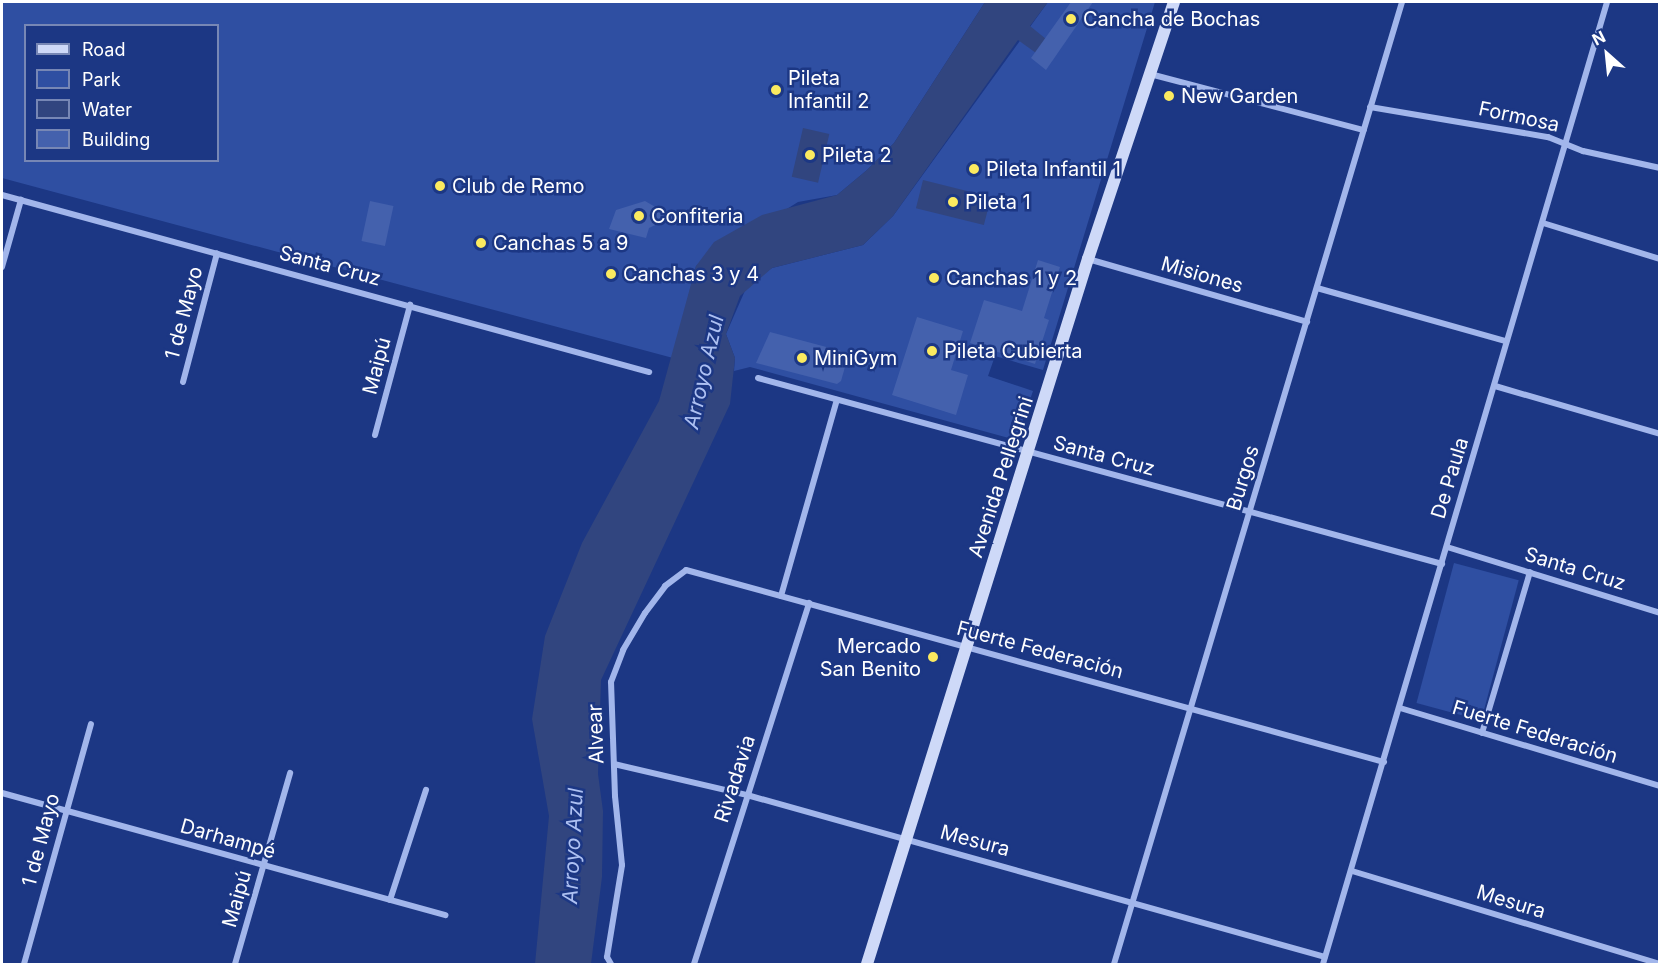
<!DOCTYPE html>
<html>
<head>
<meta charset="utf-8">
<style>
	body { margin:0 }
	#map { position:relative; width:1661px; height:966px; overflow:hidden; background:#1c3784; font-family:Inter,sans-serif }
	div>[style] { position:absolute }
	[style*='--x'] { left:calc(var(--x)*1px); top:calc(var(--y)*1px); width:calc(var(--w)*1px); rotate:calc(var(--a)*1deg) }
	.green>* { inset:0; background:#2f4fa2; transform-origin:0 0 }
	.water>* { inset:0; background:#31457f; transform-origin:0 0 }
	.building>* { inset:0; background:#4461ad; transform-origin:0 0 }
	.street>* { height:6px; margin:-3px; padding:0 3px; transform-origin:3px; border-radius:3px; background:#a2b6eb }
	.secondary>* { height:12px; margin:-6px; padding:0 6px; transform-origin:6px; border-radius:6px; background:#ced9f8 }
	.dots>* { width:16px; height:16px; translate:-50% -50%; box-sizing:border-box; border:3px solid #1c3784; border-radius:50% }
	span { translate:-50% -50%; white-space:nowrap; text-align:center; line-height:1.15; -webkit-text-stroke:5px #1c3784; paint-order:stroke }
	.poi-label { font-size:20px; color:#fff }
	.left { translate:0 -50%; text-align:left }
	.right { translate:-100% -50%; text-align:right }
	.street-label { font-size:20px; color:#fff }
	.water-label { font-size:21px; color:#aec1f2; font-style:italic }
	.frame { position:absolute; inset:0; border:3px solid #fff; pointer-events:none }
	.legend { position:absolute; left:24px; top:24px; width:195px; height:138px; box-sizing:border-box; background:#1c3784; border:2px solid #7787b5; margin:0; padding:8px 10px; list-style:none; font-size:18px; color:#fff }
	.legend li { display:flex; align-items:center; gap:12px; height:30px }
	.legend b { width:30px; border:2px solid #7787b5 }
	.north { position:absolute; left:1577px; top:24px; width:60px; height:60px; -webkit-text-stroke:4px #1c3784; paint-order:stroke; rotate:333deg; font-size:16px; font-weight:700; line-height:24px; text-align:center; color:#fff }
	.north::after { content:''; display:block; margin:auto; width:21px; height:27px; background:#fff; clip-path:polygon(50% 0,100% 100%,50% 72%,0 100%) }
</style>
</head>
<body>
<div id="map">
	<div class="green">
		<i style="clip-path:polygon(evenodd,2px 2px,985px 2px,894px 143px,867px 170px,837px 195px,798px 202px,696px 266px,673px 358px,2px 178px,2px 2px,26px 26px,218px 26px,218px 160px,26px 160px,26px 26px)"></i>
		<i style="clip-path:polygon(1048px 2px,1155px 2px,1043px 370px,995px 356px,988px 376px,1033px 391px,1016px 440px,750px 367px,734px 371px,735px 358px,726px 334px,747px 286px,772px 268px,863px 245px,893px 216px)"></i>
		<i style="left:1454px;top:563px;width:67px;height:145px;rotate:15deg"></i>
	</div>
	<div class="water">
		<i style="clip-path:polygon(985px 2px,1048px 2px,1030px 26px,1046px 39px,1036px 53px,1018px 40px,893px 216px,863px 245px,772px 268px,740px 296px,726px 334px,735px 358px,730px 404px,601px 680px,598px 774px,603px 811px,602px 877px,591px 964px,535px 964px,549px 816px,532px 719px,545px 636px,582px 543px,659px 401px,696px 266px,714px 242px,762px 215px,837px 195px,867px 170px,894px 143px)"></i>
		<i style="left:803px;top:128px;width:27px;height:50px;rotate:13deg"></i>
		<i style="left:923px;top:180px;width:70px;height:29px;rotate:14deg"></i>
	</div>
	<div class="building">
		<i style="clip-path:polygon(1071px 2px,1093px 2px,1046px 70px,1031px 58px)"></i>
		<i style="left:370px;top:201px;width:24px;height:41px;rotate:12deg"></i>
		<i style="clip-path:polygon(645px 201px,664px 212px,664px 221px,649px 228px,646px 238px,609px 229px,616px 210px)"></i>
		<i style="clip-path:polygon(1038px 260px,1060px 267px,1044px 318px,1049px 320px,1035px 364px,970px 343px,984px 300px,1022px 311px)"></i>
		<i style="clip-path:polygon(917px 317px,963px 331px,951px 370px,968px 375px,956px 415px,892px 395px)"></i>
		<i style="clip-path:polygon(770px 332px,849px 353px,841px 381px,837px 384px,756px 363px)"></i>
	</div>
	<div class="street">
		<i style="--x:1150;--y:74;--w:221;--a:14.7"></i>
		<i style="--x:1370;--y:107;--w:181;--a:9.6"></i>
		<i style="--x:1548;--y:137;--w:38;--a:22"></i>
		<i style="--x:1583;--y:151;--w:79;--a:12.4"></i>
		<i style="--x:2;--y:195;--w:671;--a:15.3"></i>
		<i style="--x:1543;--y:223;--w:122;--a:17.1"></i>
		<i style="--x:1088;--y:259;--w:228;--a:16"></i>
		<i style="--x:2;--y:267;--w:70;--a:-74.2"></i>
		<i style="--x:1317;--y:288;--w:196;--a:15.7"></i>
		<i style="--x:758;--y:378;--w:709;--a:15.21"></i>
		<i style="--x:183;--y:382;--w:133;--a:-75.2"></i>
		<i style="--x:1495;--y:386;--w:172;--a:16.2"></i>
		<i style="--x:375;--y:435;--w:135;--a:-74.9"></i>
		<i style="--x:1447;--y:547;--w:223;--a:17.2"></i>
		<i style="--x:781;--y:596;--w:204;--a:-74.1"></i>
		<i style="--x:1400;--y:708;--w:271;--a:16.7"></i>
		<i style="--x:1482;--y:733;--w:168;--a:-73.4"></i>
		<i style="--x:614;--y:764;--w:137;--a:13.1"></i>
		<i style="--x:747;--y:795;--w:600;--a:15.66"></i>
		<i style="--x:2;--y:793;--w:460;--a:15.4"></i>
		<i style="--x:1352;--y:871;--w:322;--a:16.8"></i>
		<i style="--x:390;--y:900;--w:116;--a:-71.9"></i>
		<i style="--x:24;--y:964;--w:249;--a:-74.4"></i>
		<i style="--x:235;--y:964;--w:199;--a:-73.9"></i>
		<i style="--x:611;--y:964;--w:8;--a:-120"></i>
		<i style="--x:607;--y:957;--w:93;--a:-80.7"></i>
		<i style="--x:622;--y:865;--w:69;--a:-95.8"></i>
		<i style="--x:615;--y:796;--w:114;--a:-92"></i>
		<i style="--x:611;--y:682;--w:34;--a:-69"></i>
		<i style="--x:623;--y:650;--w:43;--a:-59.3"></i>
		<i style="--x:645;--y:613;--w:34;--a:-53"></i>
		<i style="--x:665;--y:586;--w:26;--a:-37"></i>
		<i style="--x:686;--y:570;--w:724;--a:15.38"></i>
		<i style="--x:694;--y:964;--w:379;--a:-72.3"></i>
		<i style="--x:1114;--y:964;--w:1004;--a:-73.33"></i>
		<i style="--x:1323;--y:964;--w:1003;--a:-73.55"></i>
	</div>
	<div class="secondary">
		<i style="--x:867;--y:964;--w:739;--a:-72.6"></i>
		<i style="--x:1088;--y:259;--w:271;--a:-71.5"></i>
	</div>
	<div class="dots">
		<i style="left:1071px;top:19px;background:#fbea60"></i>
		<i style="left:776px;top:90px;background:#fbea60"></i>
		<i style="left:1169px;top:96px;background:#fbea60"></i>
		<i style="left:810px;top:155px;background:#fbea60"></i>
		<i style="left:974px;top:169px;background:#fbea60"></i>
		<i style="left:440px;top:186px;background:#fbea60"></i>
		<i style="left:953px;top:202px;background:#fbea60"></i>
		<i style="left:639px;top:216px;background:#fbea60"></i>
		<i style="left:481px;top:243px;background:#fbea60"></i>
		<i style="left:611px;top:274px;background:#fbea60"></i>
		<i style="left:934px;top:278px;background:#fbea60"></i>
		<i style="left:932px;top:351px;background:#fbea60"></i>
		<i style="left:802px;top:358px;background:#fbea60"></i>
		<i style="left:933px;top:657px;background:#fbea60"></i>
	</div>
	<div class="poi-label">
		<span class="left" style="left:1083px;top:19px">Cancha de Bochas</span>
		<span class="left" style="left:788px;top:90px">Pileta<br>Infantil 2</span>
		<span class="left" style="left:1181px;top:96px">New Garden</span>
		<span class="left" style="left:822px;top:155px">Pileta 2</span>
		<span class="left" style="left:986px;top:169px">Pileta Infantil 1</span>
		<span class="left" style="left:452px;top:186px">Club de Remo</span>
		<span class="left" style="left:965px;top:202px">Pileta 1</span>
		<span class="left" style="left:651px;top:216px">Confiteria</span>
		<span class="left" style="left:493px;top:243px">Canchas 5 a 9</span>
		<span class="left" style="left:623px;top:274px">Canchas 3 y 4</span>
		<span class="left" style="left:946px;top:278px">Canchas 1 y 2</span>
		<span class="left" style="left:944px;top:351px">Pileta Cubierta</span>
		<span class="left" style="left:814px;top:358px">MiniGym</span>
		<span class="right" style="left:921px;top:658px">Mercado<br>San Benito</span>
	</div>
	<div class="street-label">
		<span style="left:1519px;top:117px;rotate:12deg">Formosa</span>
		<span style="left:330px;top:266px;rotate:15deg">Santa Cruz</span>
		<span style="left:1202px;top:275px;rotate:16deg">Misiones</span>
		<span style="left:184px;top:313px;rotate:-75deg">1 de Mayo</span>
		<span style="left:377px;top:366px;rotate:-75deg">Maipú</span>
		<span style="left:1104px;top:456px;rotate:15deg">Santa Cruz</span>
		<span style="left:1001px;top:477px;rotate:-72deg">Avenida Pellegrini</span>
		<span style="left:1243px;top:478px;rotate:-73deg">Burgos</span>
		<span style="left:1450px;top:478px;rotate:-73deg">De Paula</span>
		<span style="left:1575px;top:569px;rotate:17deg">Santa Cruz</span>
		<span style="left:1040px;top:650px;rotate:15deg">Fuerte Federación</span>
		<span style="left:1535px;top:732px;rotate:17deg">Fuerte Federación</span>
		<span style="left:596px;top:734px;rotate:-92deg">Alvear</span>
		<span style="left:735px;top:779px;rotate:-72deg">Rivadavia</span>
		<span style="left:228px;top:839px;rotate:16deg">Darhampé</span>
		<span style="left:41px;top:840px;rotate:-75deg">1 de Mayo</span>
		<span style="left:975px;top:841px;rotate:15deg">Mesura</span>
		<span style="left:237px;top:899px;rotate:-74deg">Maipú</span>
		<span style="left:1511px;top:902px;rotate:17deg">Mesura</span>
	</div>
	<div class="water-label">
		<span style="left:704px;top:372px;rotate:-77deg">Arroyo Azul</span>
		<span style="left:573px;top:846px;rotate:-87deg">Arroyo Azul</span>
	</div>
	<div class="frame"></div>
	<ul class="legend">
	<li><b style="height:8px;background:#ced9f8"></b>Road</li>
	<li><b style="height:16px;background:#2f4fa2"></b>Park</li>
	<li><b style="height:16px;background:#31457f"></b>Water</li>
	<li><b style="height:16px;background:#4461ad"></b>Building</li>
	</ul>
	<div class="north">N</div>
</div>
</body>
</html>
